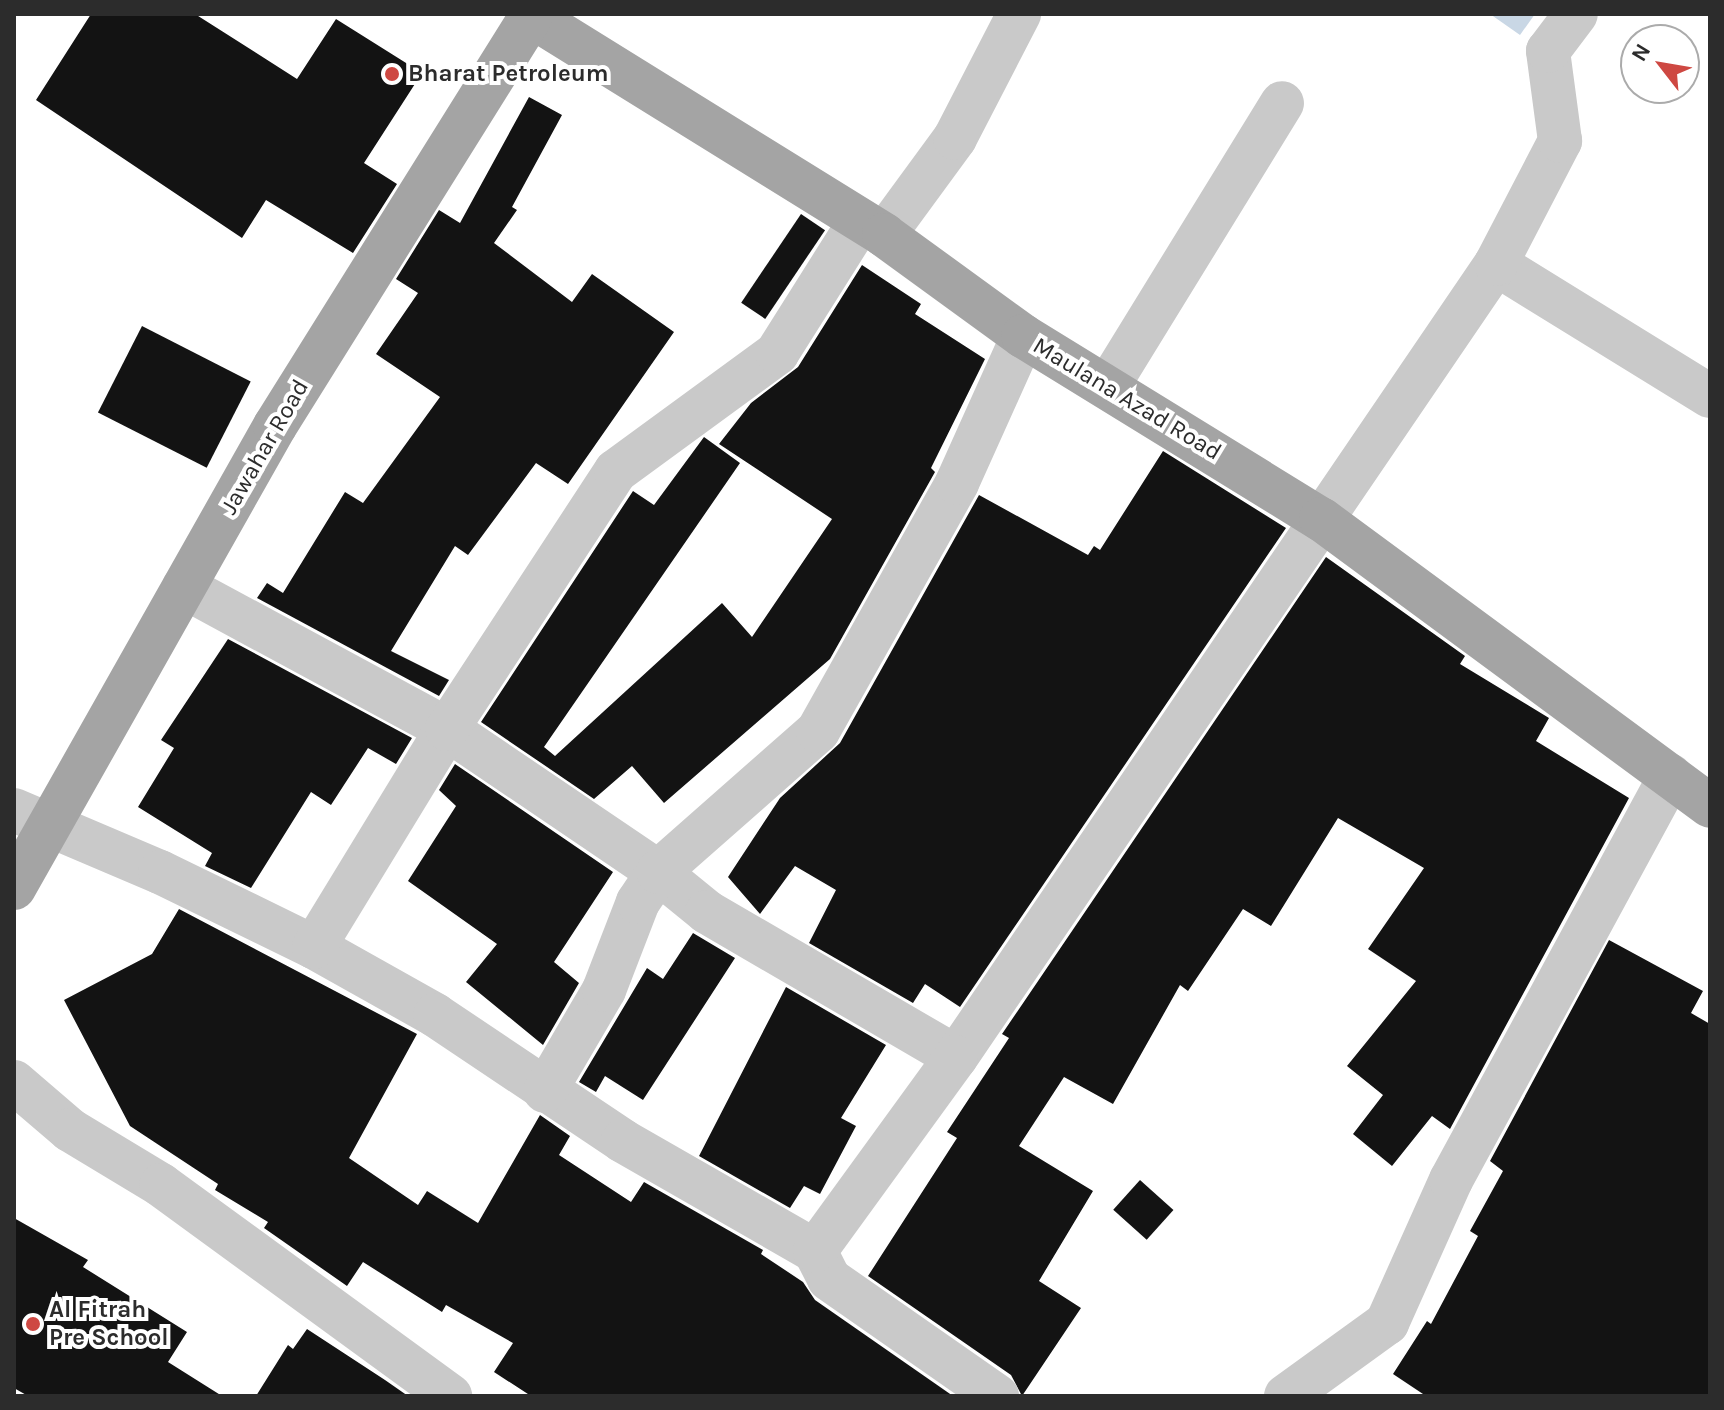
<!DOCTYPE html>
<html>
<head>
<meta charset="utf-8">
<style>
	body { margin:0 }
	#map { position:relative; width:1724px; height:1410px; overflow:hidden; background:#fff; font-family:Karla,sans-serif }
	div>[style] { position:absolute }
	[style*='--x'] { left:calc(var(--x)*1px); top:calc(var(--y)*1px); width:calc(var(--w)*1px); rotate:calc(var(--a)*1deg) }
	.water>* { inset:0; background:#c9d7e5 }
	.building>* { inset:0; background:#131313; transform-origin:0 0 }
	.minor>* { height:44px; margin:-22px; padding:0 22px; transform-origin:22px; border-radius:22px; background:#c9c9c9 }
	.major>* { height:44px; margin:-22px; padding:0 22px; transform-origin:22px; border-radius:22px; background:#a4a4a4 }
	.dots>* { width:22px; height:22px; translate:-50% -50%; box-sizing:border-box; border:4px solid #fff; border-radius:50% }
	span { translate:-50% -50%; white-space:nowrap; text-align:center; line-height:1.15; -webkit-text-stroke:8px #fff; paint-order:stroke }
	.poi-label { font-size:24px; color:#2c2c2c; font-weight:700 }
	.left { translate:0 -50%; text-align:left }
	.street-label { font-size:24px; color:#2c2c2c }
	.frame { position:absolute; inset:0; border:16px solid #2c2c2c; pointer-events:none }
	.north { position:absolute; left:1620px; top:24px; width:80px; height:80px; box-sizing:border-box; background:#fff; border:2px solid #ababab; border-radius:50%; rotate:301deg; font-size:22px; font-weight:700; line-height:32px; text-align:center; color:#2c2c2c }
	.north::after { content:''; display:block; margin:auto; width:28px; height:36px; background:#ce4842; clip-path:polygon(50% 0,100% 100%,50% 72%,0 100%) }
</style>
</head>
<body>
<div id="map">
	<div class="water">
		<i style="clip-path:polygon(1490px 14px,1535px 14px,1520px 35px)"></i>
	</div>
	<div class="building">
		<i style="clip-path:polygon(91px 14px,195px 14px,297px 79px,336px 19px,422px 73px,364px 163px,397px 184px,353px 253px,266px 200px,242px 238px,36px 100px)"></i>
		<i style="clip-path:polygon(529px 97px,562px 115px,512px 207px,517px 210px,494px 243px,572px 302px,592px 274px,674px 332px,568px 484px,536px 463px,468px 555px,455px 546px,391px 651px,449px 680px,439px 696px,257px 598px,267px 583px,283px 593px,345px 492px,363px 503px,440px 397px,376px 354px,418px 293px,396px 279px,439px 210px,460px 223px)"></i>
		<i style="left:801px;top:214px;width:29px;height:107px;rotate:34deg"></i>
		<i style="clip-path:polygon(862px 265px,921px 304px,915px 314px,985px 359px,931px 468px,935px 472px,830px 659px,664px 803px,632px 766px,594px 799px,481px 722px,633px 491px,654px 505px,704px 437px,740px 463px,544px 747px,555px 756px,722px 603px,752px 637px,832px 519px,719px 444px,751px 403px,798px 367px)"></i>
		<i style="left:142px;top:326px;width:122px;height:97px;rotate:27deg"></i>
		<i style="clip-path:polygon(1163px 451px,1286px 528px,960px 1007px,925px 984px,913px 1003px,809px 943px,836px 890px,795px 866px,760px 914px,728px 877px,780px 798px,840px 743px,979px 495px,1088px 555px,1094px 546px,1100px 550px)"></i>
		<i style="clip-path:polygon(1326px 557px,1465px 656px,1460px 664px,1549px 718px,1536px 741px,1629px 798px,1450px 1129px,1432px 1116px,1392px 1166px,1353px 1134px,1383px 1095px,1347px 1066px,1416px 981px,1368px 949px,1424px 868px,1338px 818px,1271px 926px,1243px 909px,1188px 991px,1180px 985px,1113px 1104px,1064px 1077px,1019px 1146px,1093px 1191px,1039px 1281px,1081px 1308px,1022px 1396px,1011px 1375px,868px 1276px,957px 1138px,947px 1132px,1009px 1038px,1002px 1034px)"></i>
		<i style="clip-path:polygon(228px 639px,412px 738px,396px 764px,368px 748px,331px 805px,311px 792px,251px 888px,205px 866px,212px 853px,138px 807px,174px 748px,161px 740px)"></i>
		<i style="clip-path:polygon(455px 764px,613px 872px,554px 962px,579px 983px,543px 1045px,466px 982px,497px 944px,408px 881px,456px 806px,439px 790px)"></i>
		<i style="clip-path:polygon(179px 909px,417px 1034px,349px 1158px,418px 1205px,427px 1191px,478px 1223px,540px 1115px,570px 1136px,559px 1155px,631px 1202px,644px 1182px,763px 1250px,761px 1254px,803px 1282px,815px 1300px,953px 1396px,531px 1396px,494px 1372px,513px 1343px,446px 1305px,442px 1312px,363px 1262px,347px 1286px,264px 1228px,268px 1222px,215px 1190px,218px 1184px,130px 1126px,64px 1000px,152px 954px)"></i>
		<i style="clip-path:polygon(693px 933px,735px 958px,643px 1100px,605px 1076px,596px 1092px,579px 1082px,647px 968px,663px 979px)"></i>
		<i style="clip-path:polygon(1609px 940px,1703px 991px,1691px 1013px,1710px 1024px,1710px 1396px,1426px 1396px,1393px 1374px,1427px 1321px,1431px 1324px,1478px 1236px,1470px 1231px,1503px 1171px,1490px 1161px)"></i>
		<i style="clip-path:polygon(786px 987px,886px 1045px,841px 1118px,856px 1126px,820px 1194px,804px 1186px,790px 1208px,699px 1156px)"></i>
		<i style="left:1140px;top:1180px;width:45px;height:40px;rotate:42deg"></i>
		<i style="clip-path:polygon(14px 1218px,88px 1260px,83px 1267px,187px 1332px,168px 1362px,222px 1396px,28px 1396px,14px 1388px)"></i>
		<i style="clip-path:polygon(307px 1329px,385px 1380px,408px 1396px,256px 1396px,288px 1345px,293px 1349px)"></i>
	</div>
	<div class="minor">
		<i style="--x:884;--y:235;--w:120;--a:-53.8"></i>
		<i style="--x:955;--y:138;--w:140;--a:-62.7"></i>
		<i style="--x:1496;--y:264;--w:251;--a:31.7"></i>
		<i style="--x:1108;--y:386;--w:332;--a:-58.4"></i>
		<i style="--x:184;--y:587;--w:299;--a:28.4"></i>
		<i style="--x:447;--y:729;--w:255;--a:34.1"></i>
		<i style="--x:658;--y:872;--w:63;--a:39.2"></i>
		<i style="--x:707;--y:912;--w:288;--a:30.2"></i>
		<i style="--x:956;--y:1057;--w:959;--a:-55.75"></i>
		<i style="--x:1496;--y:264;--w:139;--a:-62.5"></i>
		<i style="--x:1560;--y:141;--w:91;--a:-97.6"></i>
		<i style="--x:1548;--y:51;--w:46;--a:-52.9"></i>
		<i style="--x:14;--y:810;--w:159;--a:23"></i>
		<i style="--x:160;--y:872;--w:171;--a:26"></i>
		<i style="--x:314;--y:947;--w:139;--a:29.3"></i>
		<i style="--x:435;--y:1015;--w:226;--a:33.8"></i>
		<i style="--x:623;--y:1141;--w:221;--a:29.8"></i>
		<i style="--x:815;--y:1251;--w:31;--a:63"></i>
		<i style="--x:829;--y:1279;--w:205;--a:34.9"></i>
		<i style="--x:314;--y:947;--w:255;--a:-58.6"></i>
		<i style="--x:447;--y:729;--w:308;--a:-56.8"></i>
		<i style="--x:616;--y:471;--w:200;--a:-36.2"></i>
		<i style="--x:777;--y:353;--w:154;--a:-57.8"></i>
		<i style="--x:14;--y:1082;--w:74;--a:40.6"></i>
		<i style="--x:70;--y:1130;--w:106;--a:31.1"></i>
		<i style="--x:161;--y:1185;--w:358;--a:36.1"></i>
		<i style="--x:545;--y:1091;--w:117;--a:-59.7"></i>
		<i style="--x:604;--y:990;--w:94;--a:-68.9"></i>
		<i style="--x:638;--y:902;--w:36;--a:-56"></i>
		<i style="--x:658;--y:872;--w:213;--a:-41.4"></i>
		<i style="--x:818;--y:731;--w:284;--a:-60.7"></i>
		<i style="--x:957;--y:483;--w:161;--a:-65.8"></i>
		<i style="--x:815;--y:1251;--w:240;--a:-54"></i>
		<i style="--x:1286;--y:1396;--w:125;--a:-35.9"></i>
		<i style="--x:1387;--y:1323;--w:157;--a:-65.9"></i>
		<i style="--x:1451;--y:1180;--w:460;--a:-61.5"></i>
	</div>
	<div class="major">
		<i style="--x:528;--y:14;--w:419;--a:31.8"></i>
		<i style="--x:884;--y:235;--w:172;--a:36"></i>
		<i style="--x:1023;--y:336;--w:350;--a:31.6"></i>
		<i style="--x:1321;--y:519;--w:483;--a:36.4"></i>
		<i style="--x:14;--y:888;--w:531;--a:-60.54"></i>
		<i style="--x:275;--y:426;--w:483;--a:-58"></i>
	</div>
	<div class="dots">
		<i style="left:392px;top:74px;background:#ce4842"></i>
		<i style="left:33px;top:1324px;background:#ce4842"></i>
	</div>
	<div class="poi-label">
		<span class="left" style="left:408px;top:74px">Bharat Petroleum</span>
		<span class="left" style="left:49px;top:1324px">Al Fitrah<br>Pre School</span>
	</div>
	<div class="street-label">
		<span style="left:1127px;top:399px;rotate:31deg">Maulana Azad Road</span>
		<span style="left:265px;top:447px;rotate:-60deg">Jawahar Road</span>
	</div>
	<div class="frame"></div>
	<div class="north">N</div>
</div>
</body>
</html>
